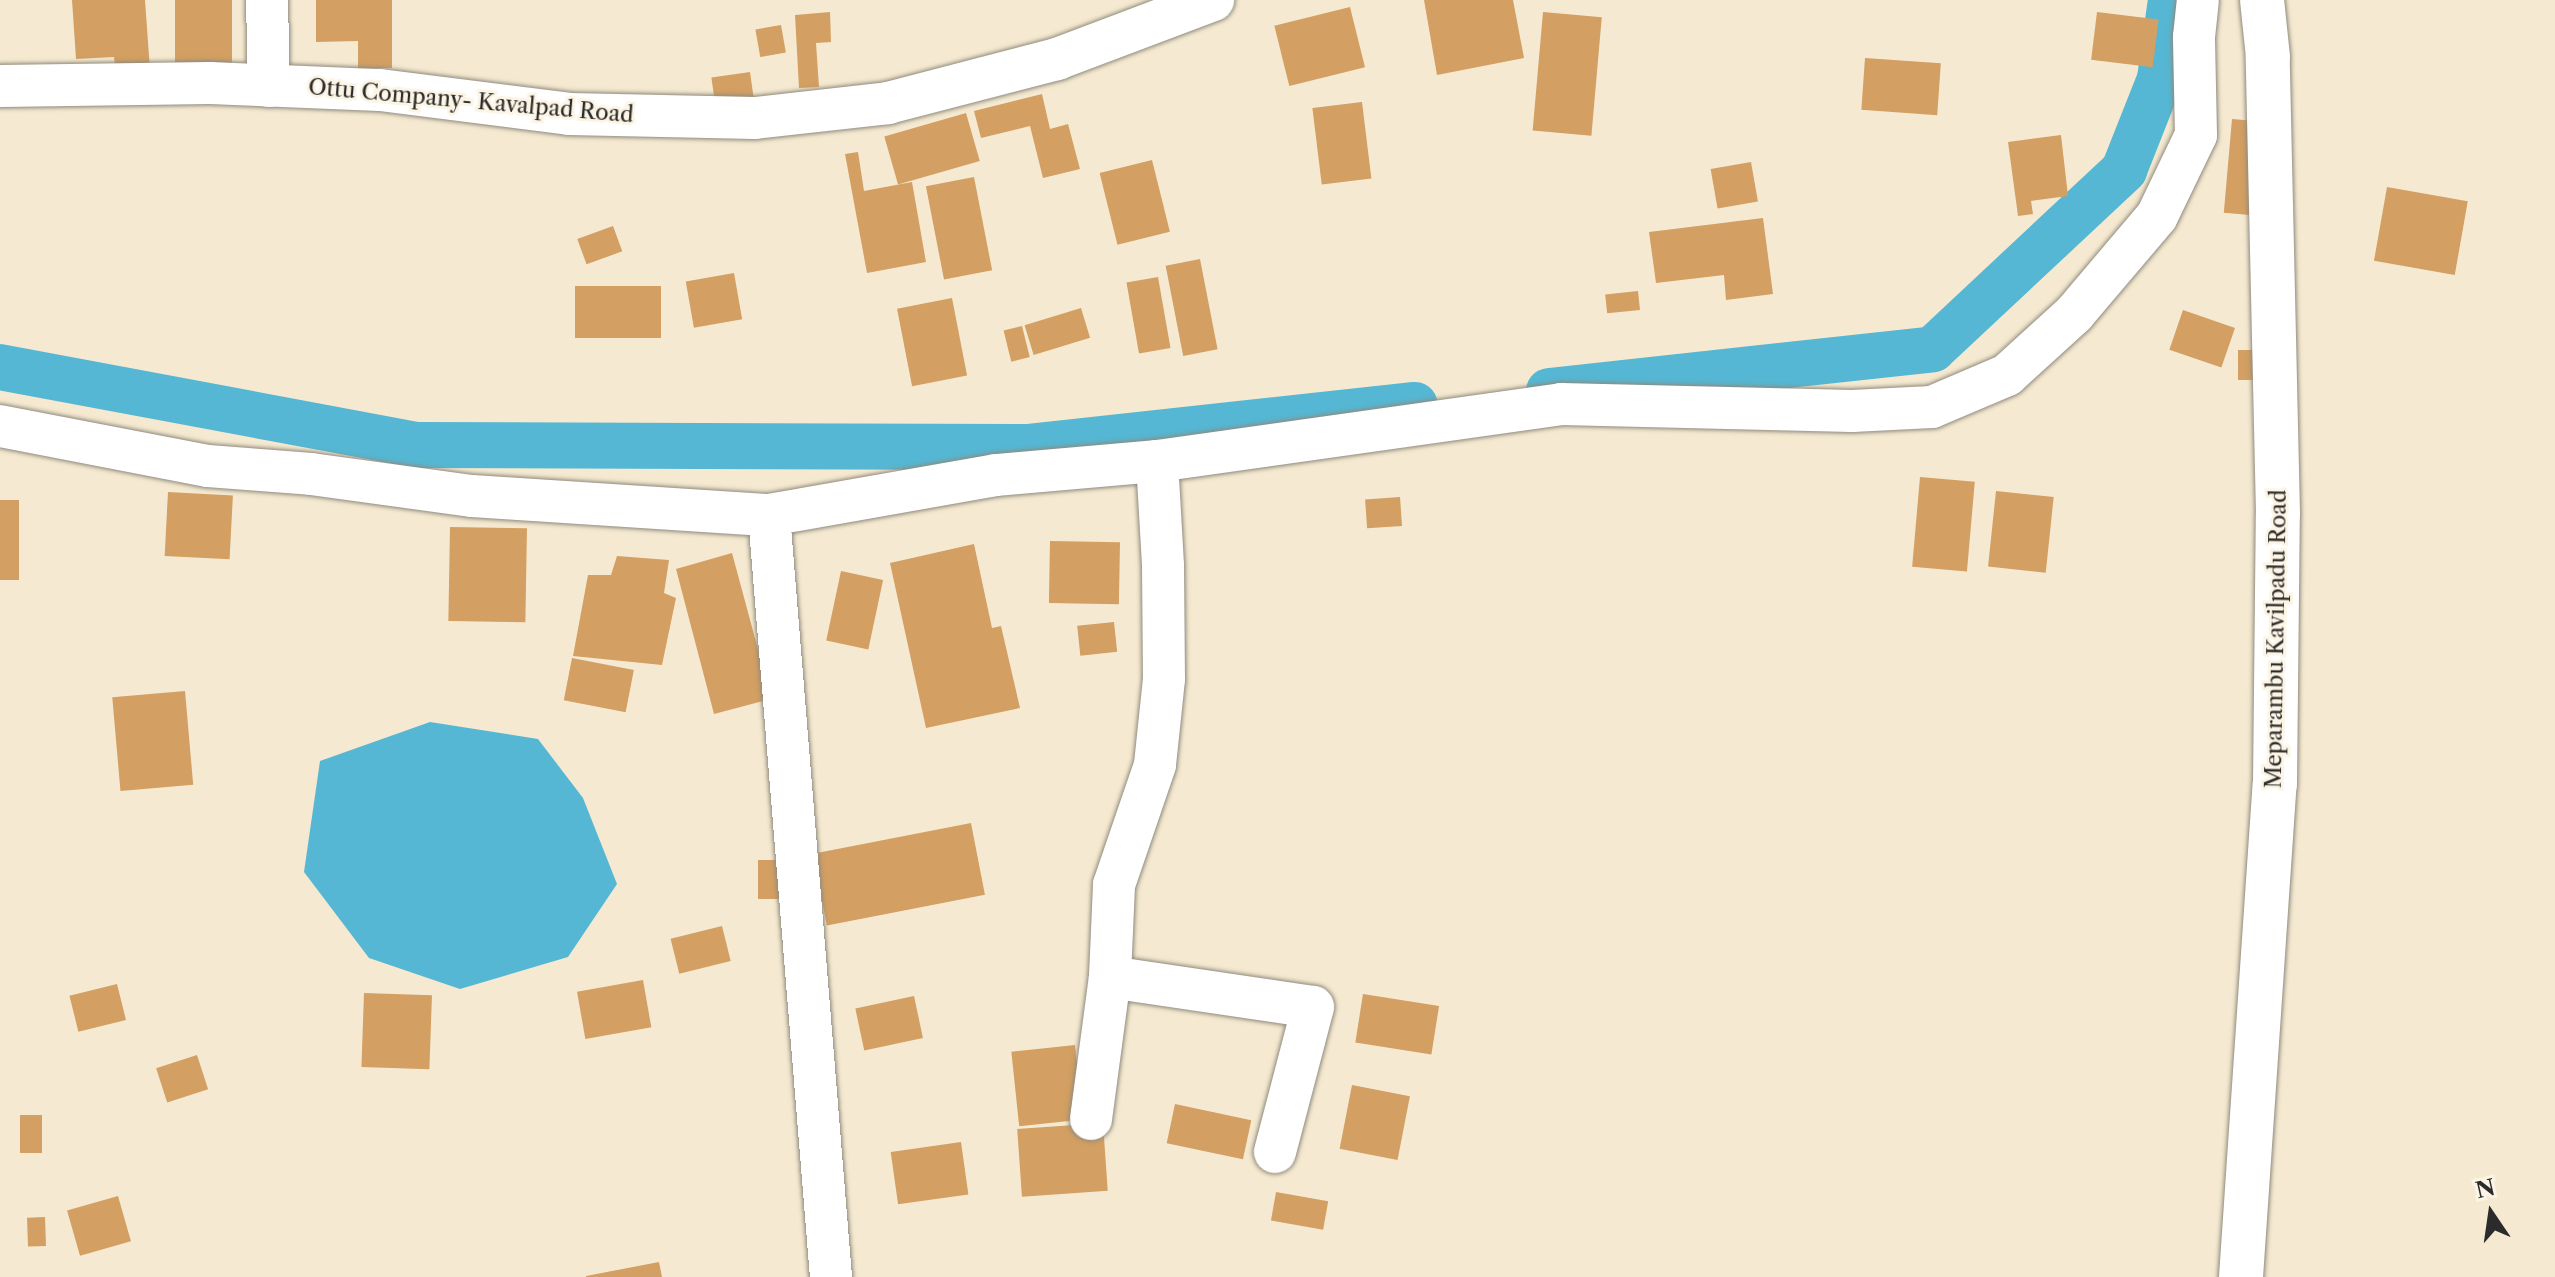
<!DOCTYPE html>
<html>
<head>
<meta charset="utf-8">
<style>
	body { margin:0 }
	#map { position:relative; width:2555px; height:1277px; overflow:hidden; background:#f5ead1; font-family:"Libre Caslon Text",serif }
	div>[style] { position:absolute }
	[style*='--x'] { left:calc(var(--x)*1px); top:calc(var(--y)*1px); width:calc(var(--w)*1px); rotate:calc(var(--a)*1deg) }
	.water>* { inset:0; background:#55b7d3 }
	.canal>* { height:46px; margin:-23px; padding:0 23px; transform-origin:23px; border-radius:23px; background:#55b7d3 }
	.building>* { inset:0; background:#d39f62; transform-origin:0 0 }
	.roads { filter:drop-shadow(0 0 2px #908a7e) drop-shadow(0 0 2px #908a7e) }
	.street>* { height:42px; margin:-21px; padding:0 21px; transform-origin:21px; border-radius:21px; background:#fff }
	.secondary>* { height:44px; margin:-22px; padding:0 22px; transform-origin:22px; border-radius:22px; background:#fff }
	span { translate:-50% -50%; white-space:nowrap; text-align:center; line-height:1.15; -webkit-text-stroke:6px #fcf5e5; paint-order:stroke }
	.street-label { font-size:22px; color:#2b2b2b }
	.north { position:absolute; left:2451px; top:1173px; width:80px; height:80px; -webkit-text-stroke:6px #fcf5e5; paint-order:stroke; rotate:347deg; font-size:22px; font-weight:700; line-height:32px; text-align:center; color:#2b2b2b }
	.north::after { content:''; display:block; margin:auto; width:28px; height:36px; background:#2b2b2b; clip-path:polygon(50% 0,100% 100%,50% 72%,0 100%) }
</style>
</head>
<body>
<div id="map">
	<div class="water">
		<i style="clip-path:polygon(430px 722px,538px 739px,583px 798px,617px 884px,568px 957px,460px 989px,369px 958px,304px 872px,320px 761px)"></i>
	</div>
	<div class="canal">
		<i style="--x:0;--y:367;--w:424;--a:10.6"></i>
		<i style="--x:417;--y:445;--w:610;--a:0.19"></i>
		<i style="--x:1027;--y:447;--w:390;--a:-6.2"></i>
		<i style="--x:1549;--y:391;--w:386;--a:-6.2"></i>
		<i style="--x:1933;--y:349;--w:262;--a:-43.1"></i>
		<i style="--x:2124;--y:170;--w:98;--a:-68.4"></i>
		<i style="--x:2160;--y:79;--w:80;--a:-82.1"></i>
	</div>
	<div class="building">
		<i style="clip-path:polygon(72px 0,145px 0,150px 70px,116px 73px,114px 57px,76px 59px)"></i>
		<i style="left:175px;top:0;width:57px;height:73px"></i>
		<i style="clip-path:polygon(316px 0,392px 0,392px 68px,358px 68px,358px 41px,316px 42px)"></i>
		<i style="clip-path:polygon(1424px 0,1513px 0,1524px 58px,1437px 75px)"></i>
		<i style="left:1350px;top:7px;width:62px;height:78px;rotate:76deg"></i>
		<i style="clip-path:polygon(830px 12px,831px 42px,816px 43px,819px 87px,799px 88px,795px 15px)"></i>
		<i style="left:1543px;top:12px;width:59px;height:119px;rotate:5deg"></i>
		<i style="left:2097px;top:12px;width:62px;height:48px;rotate:7deg"></i>
		<i style="left:781px;top:25px;width:28px;height:26px;rotate:80deg"></i>
		<i style="left:1865px;top:58px;width:76px;height:52px;rotate:4deg"></i>
		<i style="left:750px;top:72px;width:35px;height:39px;rotate:82deg"></i>
		<i style="clip-path:polygon(1042px 94px,1050px 129px,1068px 124px,1080px 169px,1043px 178px,1030px 126px,981px 138px,974px 111px)"></i>
		<i style="left:1362px;top:102px;width:77px;height:50px;rotate:83deg"></i>
		<i style="left:966px;top:113px;width:50px;height:85px;rotate:74deg"></i>
		<i style="left:2232px;top:119px;width:35px;height:94px;rotate:5deg"></i>
		<i style="clip-path:polygon(2061px 135px,2068px 196px,2031px 201px,2033px 214px,2018px 216px,2008px 142px)"></i>
		<i style="clip-path:polygon(858px 152px,864px 191px,912px 182px,926px 262px,867px 273px,845px 154px)"></i>
		<i style="left:1152px;top:160px;width:74px;height:54px;rotate:76deg"></i>
		<i style="left:1751px;top:162px;width:40px;height:41px;rotate:80deg"></i>
		<i style="left:974px;top:177px;width:95px;height:49px;rotate:79deg"></i>
		<i style="left:2387px;top:187px;width:82px;height:75px;rotate:10deg"></i>
		<i style="clip-path:polygon(1763px 218px,1773px 294px,1726px 300px,1724px 275px,1656px 283px,1649px 232px)"></i>
		<i style="left:613px;top:226px;width:27px;height:38px;rotate:70deg"></i>
		<i style="left:1200px;top:259px;width:92px;height:35px;rotate:79deg"></i>
		<i style="left:734px;top:273px;width:47px;height:49px;rotate:80deg"></i>
		<i style="left:1158px;top:277px;width:72px;height:32px;rotate:80deg"></i>
		<i style="left:661px;top:286px;width:52px;height:86px;rotate:90deg"></i>
		<i style="left:1638px;top:291px;width:19px;height:33px;rotate:84deg"></i>
		<i style="left:952px;top:298px;width:79px;height:56px;rotate:79deg"></i>
		<i style="left:1081px;top:308px;width:31px;height:59px;rotate:73deg"></i>
		<i style="left:2183px;top:310px;width:55px;height:42px;rotate:19deg"></i>
		<i style="left:1022px;top:326px;width:32px;height:19px;rotate:76deg"></i>
		<i style="left:2238px;top:350px;width:24px;height:30px"></i>
		<i style="left:1920px;top:477px;width:55px;height:90px;rotate:5deg"></i>
		<i style="left:1996px;top:491px;width:58px;height:76px;rotate:6deg"></i>
		<i style="left:168px;top:492px;width:65px;height:64px;rotate:3deg"></i>
		<i style="left:1400px;top:497px;width:29px;height:35px;rotate:86deg"></i>
		<i style="left:0;top:500px;width:19px;height:80px"></i>
		<i style="left:450px;top:527px;width:77px;height:94px;rotate:1deg"></i>
		<i style="left:1050px;top:541px;width:70px;height:62px;rotate:1deg"></i>
		<i style="clip-path:polygon(974px 544px,992px 628px,1001px 626px,1020px 708px,926px 728px,890px 563px)"></i>
		<i style="clip-path:polygon(732px 553px,759px 653px,774px 649px,786px 695px,714px 714px,676px 569px)"></i>
		<i style="clip-path:polygon(617px 556px,669px 560px,664px 593px,676px 598px,662px 665px,573px 656px,588px 575px,611px 575px)"></i>
		<i style="left:841px;top:571px;width:43px;height:71px;rotate:12deg"></i>
		<i style="left:1114px;top:622px;width:30px;height:37px;rotate:84deg"></i>
		<i style="left:572px;top:658px;width:63px;height:43px;rotate:11deg"></i>
		<i style="left:185px;top:691px;width:94px;height:73px;rotate:85deg"></i>
		<i style="left:971px;top:823px;width:73px;height:161px;rotate:79deg"></i>
		<i style="left:796px;top:860px;width:39px;height:38px;rotate:90deg"></i>
		<i style="left:722px;top:926px;width:36px;height:53px;rotate:76deg"></i>
		<i style="left:643px;top:980px;width:48px;height:67px;rotate:80deg"></i>
		<i style="left:117px;top:984px;width:37px;height:49px;rotate:76deg"></i>
		<i style="left:364px;top:993px;width:68px;height:74px;rotate:2deg"></i>
		<i style="left:1363px;top:994px;width:77px;height:49px;rotate:9deg"></i>
		<i style="left:914px;top:996px;width:43px;height:60px;rotate:78deg"></i>
		<i style="left:1075px;top:1045px;width:75px;height:64px;rotate:84deg"></i>
		<i style="left:197px;top:1055px;width:36px;height:43px;rotate:72deg"></i>
		<i style="left:1352px;top:1085px;width:59px;height:65px;rotate:11deg"></i>
		<i style="left:1175px;top:1104px;width:78px;height:40px;rotate:12deg"></i>
		<i style="left:20px;top:1115px;width:22px;height:38px"></i>
		<i style="left:1103px;top:1123px;width:68px;height:86px;rotate:86deg"></i>
		<i style="left:961px;top:1142px;width:53px;height:71px;rotate:82deg"></i>
		<i style="left:1276px;top:1192px;width:53px;height:29px;rotate:10deg"></i>
		<i style="left:118px;top:1196px;width:47px;height:53px;rotate:74deg"></i>
		<i style="left:45px;top:1217px;width:29px;height:18px;rotate:88deg"></i>
		<i style="clip-path:polygon(659px 1262px,662px 1277px,586px 1277px,586px 1276px)"></i>
	</div>
	<div class="roads">
		<div class="street">
			<i style="--x:267;--y:0;--w:86;--a:88.7"></i>
			<i style="--x:0;--y:86;--w:210;--a:-0.8"></i>
			<i style="--x:210;--y:83;--w:170;--a:2.4"></i>
			<i style="--x:380;--y:90;--w:191;--a:7.2"></i>
			<i style="--x:569;--y:114;--w:186;--a:1.2"></i>
			<i style="--x:755;--y:118;--w:134;--a:-6.4"></i>
			<i style="--x:888;--y:103;--w:175;--a:-14.6"></i>
			<i style="--x:1057;--y:59;--w:167;--a:-20.7"></i>
			<i style="--x:0;--y:426;--w:212;--a:10.9"></i>
			<i style="--x:208;--y:466;--w:103;--a:4.4"></i>
			<i style="--x:311;--y:474;--w:162;--a:7.8"></i>
			<i style="--x:472;--y:496;--w:298;--a:3.7"></i>
			<i style="--x:769;--y:515;--w:230;--a:-10"></i>
			<i style="--x:996;--y:475;--w:162;--a:-5"></i>
			<i style="--x:1157;--y:461;--w:408;--a:-8"></i>
			<i style="--x:1561;--y:404;--w:291;--a:1.4"></i>
			<i style="--x:1852;--y:411;--w:80;--a:-2.9"></i>
			<i style="--x:1932;--y:407;--w:82;--a:-23.1"></i>
			<i style="--x:2007;--y:375;--w:91;--a:-42.3"></i>
			<i style="--x:2074;--y:314;--w:128;--a:-49.7"></i>
			<i style="--x:2157;--y:216;--w:90;--a:-64.3"></i>
			<i style="--x:2196;--y:135;--w:98;--a:-91.2"></i>
			<i style="--x:2194;--y:37;--w:37;--a:-84"></i>
			<i style="--x:1157;--y:461;--w:105;--a:86.7"></i>
			<i style="--x:1163;--y:566;--w:113;--a:89.5"></i>
			<i style="--x:1164;--y:679;--w:86;--a:96"></i>
			<i style="--x:1155;--y:765;--w:127;--a:108.9"></i>
			<i style="--x:1114;--y:885;--w:92;--a:92.5"></i>
			<i style="--x:1110;--y:977;--w:205;--a:8.4"></i>
			<i style="--x:1313;--y:1007;--w:150;--a:104.7"></i>
			<i style="--x:769;--y:515;--w:765;--a:85.35"></i>
			<i style="--x:1091;--y:1119;--w:143;--a:-82.4"></i>
		</div>
		<div class="secondary">
			<i style="--x:2241;--y:1277;--w:494;--a:-86.1"></i>
			<i style="--x:2275;--y:784;--w:270;--a:-89.4"></i>
			<i style="--x:2278;--y:514;--w:457;--a:-91.3"></i>
			<i style="--x:2268;--y:57;--w:57;--a:-96"></i>
		</div>
	</div>
	<div class="street-label">
		<span style="left:471px;top:101px;rotate:5deg">Ottu Company- Kavalpad Road</span>
		<span style="left:2276px;top:639px;rotate:-89deg">Meparambu Kavilpadu Road</span>
	</div>
	<div class="north">N</div>
</div>
</body>
</html>
